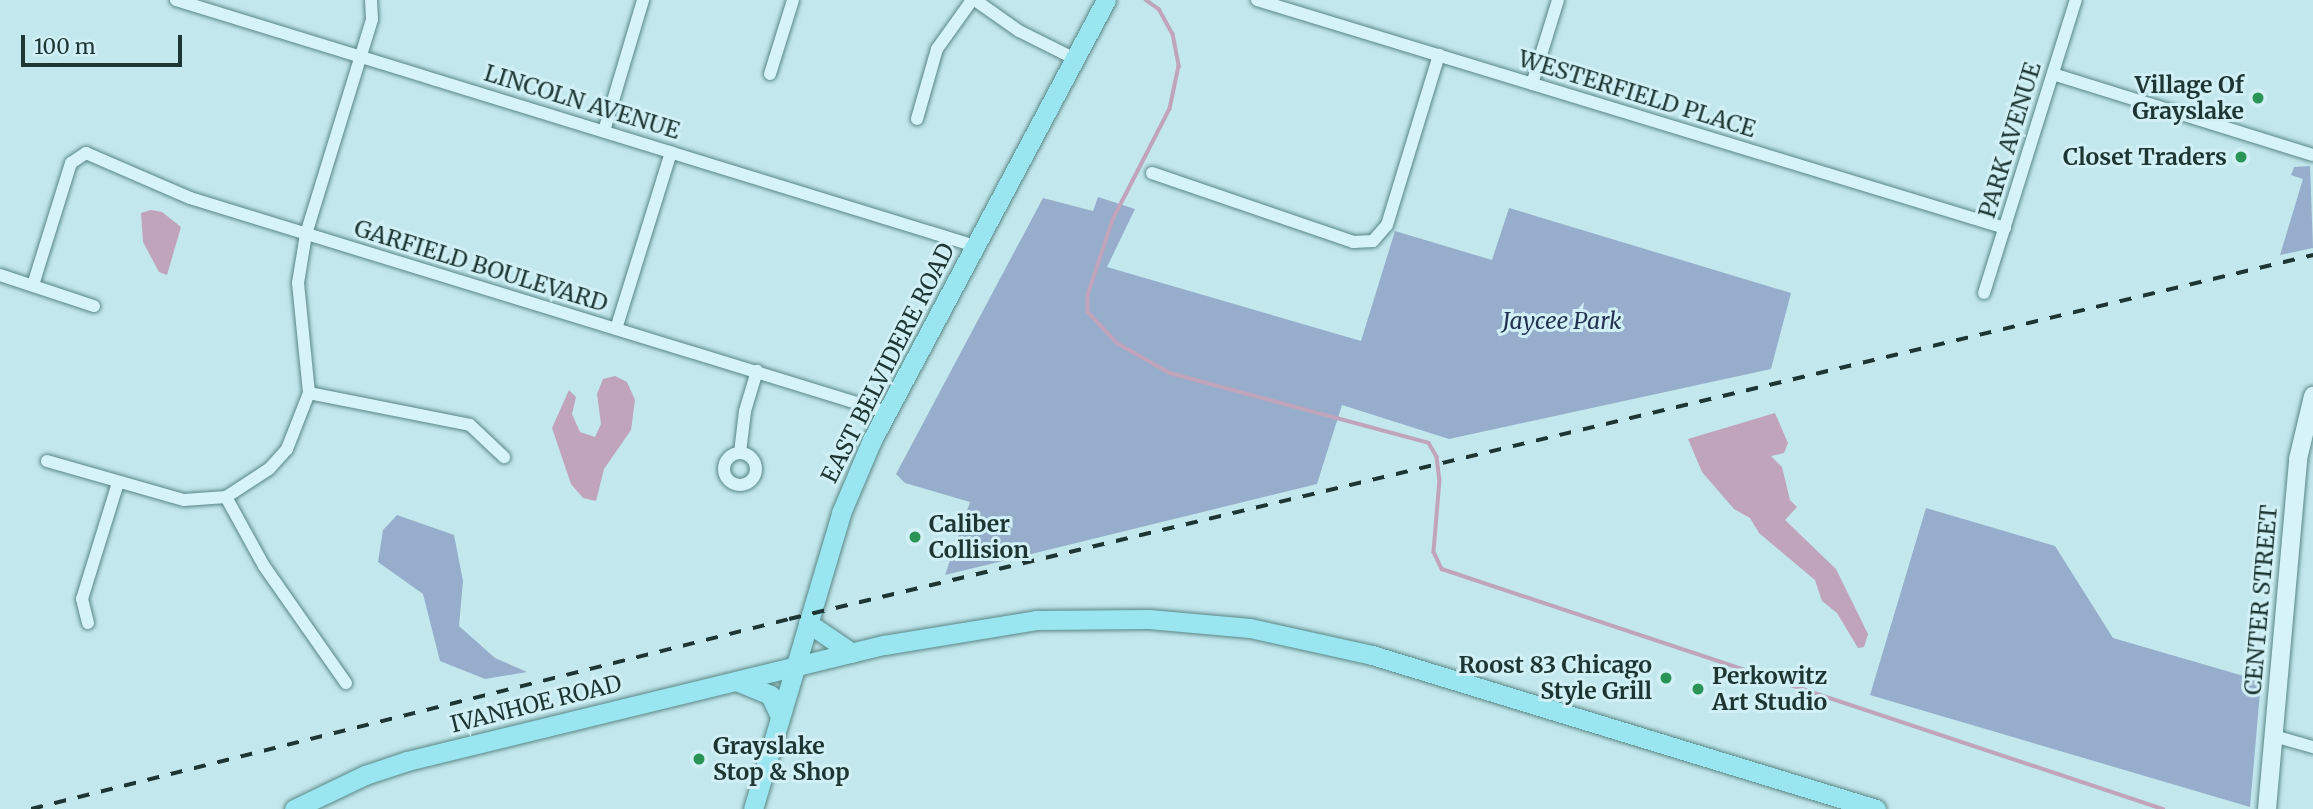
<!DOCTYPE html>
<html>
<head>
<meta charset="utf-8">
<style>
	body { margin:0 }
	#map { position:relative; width:2313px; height:809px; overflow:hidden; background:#c2e7ed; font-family:Merriweather,serif }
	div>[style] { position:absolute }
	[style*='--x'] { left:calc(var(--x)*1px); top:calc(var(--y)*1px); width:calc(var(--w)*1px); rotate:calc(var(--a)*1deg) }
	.green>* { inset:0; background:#96aecb }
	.water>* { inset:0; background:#c0a4bc }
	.stream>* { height:3.5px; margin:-1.75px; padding:0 1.75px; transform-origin:1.75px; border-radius:1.75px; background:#c0a4bc }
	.roads { filter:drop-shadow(0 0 2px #598685) drop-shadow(0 0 2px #598685) }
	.street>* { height:12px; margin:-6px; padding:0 6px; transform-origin:6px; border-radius:6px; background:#d5f3f8 }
	.street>.ring { margin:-6px; padding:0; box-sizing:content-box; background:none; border:12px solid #d5f3f8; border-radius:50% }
	.secondary>* { height:18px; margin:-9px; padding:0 9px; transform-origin:9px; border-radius:9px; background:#d5f3f8 }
	.primary>* { height:19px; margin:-9.5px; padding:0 9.5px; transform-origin:9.5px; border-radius:9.5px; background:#9ae6f0 }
	.rail>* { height:3.5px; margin-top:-1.75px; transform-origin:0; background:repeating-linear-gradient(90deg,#1d3634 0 12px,transparent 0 24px) }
	.dots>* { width:19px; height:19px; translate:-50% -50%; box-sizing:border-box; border:4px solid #d1f0f5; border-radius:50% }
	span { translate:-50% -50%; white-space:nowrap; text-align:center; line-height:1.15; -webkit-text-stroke:6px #d1f0f5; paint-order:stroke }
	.poi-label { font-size:23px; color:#1d3634; font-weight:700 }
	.right { translate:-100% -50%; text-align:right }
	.left { translate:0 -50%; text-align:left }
	.street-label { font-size:23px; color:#1d3634 }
	.park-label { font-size:23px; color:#243352; font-style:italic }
	.scale { position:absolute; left:21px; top:35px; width:161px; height:32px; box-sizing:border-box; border:4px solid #1d3634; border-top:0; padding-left:9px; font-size:21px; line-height:24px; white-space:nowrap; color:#1d3634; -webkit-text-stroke:5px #d1f0f5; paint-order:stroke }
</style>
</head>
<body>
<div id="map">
	<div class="green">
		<i style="clip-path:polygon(2310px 166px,2313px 248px,2280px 255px,2303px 179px,2291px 175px,2294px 167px)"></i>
		<i style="clip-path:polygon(1098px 197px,1135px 209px,1107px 267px,1361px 341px,1395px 231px,1492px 260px,1509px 208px,1791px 293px,1771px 369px,1449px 439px,1342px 405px,1317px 484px,945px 575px,970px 502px,905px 483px,896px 474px,1043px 198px,1093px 211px)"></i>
		<i style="clip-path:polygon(1926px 508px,2055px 546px,2113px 638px,2261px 681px,2250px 807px,1870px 695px)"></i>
		<i style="clip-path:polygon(397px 515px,454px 535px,463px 581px,459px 626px,495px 658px,527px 672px,485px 679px,440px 661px,423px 594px,378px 562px,383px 530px)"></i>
	</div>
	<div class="water">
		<i style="clip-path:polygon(151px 210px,162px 212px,181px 227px,167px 275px,159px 272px,143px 242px,141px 213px)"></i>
		<i style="clip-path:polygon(615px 376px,627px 382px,635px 400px,631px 430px,604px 469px,596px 501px,583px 498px,571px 484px,552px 428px,569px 390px,576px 397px,572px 414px,580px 432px,595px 437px,601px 424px,597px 394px,603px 379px)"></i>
		<i style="clip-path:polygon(1775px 413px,1788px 443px,1784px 453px,1771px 456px,1782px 467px,1790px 500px,1797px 507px,1785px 520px,1836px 569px,1868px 634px,1864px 647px,1858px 648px,1837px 613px,1822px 601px,1815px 580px,1759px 533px,1750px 518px,1734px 509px,1702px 472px,1688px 439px)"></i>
	</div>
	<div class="stream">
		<i style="--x:1146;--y:0;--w:16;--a:35"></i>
		<i style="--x:1159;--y:9;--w:29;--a:61"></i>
		<i style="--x:1173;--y:34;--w:33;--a:79"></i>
		<i style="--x:1179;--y:66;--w:44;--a:101.8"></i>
		<i style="--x:1170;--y:109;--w:125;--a:117.2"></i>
		<i style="--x:1113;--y:220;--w:79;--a:108.4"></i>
		<i style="--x:1088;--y:295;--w:17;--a:90"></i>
		<i style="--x:1088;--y:312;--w:42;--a:46.9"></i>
		<i style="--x:1117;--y:343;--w:61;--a:29.5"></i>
		<i style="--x:1170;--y:373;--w:268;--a:15.1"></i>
		<i style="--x:1429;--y:443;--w:16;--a:60"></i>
		<i style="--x:1437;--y:457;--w:23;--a:83"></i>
		<i style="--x:1440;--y:480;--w:72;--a:94.8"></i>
		<i style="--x:1434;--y:552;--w:19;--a:65"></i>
		<i style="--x:1442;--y:569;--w:760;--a:18.41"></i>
	</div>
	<div class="roads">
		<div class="street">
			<i style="--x:176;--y:0;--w:836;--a:17.11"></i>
			<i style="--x:975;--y:0;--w:54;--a:35.2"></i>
			<i style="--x:1019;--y:31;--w:63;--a:26.6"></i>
			<i style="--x:1257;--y:0;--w:782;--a:16.95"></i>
			<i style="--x:770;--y:74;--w:77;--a:-72.7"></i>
			<i style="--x:2053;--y:74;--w:272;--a:17.3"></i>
			<i style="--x:1532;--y:84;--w:88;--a:-72.8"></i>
			<i style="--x:917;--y:119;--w:73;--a:-74.1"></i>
			<i style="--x:937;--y:49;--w:60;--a:-54.5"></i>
			<i style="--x:604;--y:131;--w:137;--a:-73.4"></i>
			<i style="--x:1152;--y:173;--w:213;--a:18.9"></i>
			<i style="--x:1353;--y:242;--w:20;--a:-3"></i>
			<i style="--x:1373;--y:241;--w:21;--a:-49"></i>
			<i style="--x:1387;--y:225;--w:178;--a:-73"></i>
			<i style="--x:0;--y:275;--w:99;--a:18.3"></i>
			<i style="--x:33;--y:285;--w:128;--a:-72.7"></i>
			<i style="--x:71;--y:163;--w:18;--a:-34"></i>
			<i style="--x:86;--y:153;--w:113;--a:23.4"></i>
			<i style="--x:190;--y:198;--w:728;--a:17.09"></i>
			<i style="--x:1984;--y:293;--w:307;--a:-72.6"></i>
			<i style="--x:616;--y:329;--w:185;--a:-72.7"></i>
			<i style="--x:309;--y:393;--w:164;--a:11.2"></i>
			<i style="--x:470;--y:425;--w:47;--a:43.3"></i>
			<i style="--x:740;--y:453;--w:42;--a:-83.2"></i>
			<i style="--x:745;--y:411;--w:42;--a:-73.3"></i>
			<i class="ring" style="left:724px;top:453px;width:20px;height:20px"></i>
			<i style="--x:47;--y:461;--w:142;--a:15.9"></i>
			<i style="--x:184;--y:500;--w:42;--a:-4.1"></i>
			<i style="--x:226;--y:497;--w:51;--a:-33.1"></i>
			<i style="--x:269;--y:469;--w:27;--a:-48"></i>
			<i style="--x:287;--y:449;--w:60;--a:-68.6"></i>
			<i style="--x:309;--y:393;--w:111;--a:-95.7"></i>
			<i style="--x:298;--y:283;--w:50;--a:-80.7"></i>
			<i style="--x:306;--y:234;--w:225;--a:-72.9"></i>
			<i style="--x:372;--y:19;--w:19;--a:-93"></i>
			<i style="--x:226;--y:497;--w:79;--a:61.2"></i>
			<i style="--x:264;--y:566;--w:143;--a:55"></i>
			<i style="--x:88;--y:623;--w:25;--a:-104"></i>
			<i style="--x:82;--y:599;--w:121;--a:-72.8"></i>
			<i style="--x:2274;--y:736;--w:41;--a:15.8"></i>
		</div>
		<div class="secondary">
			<i style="--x:2267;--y:809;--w:351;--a:-84.9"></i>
			<i style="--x:2298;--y:459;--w:65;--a:-76.6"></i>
		</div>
		<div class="primary">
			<i style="--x:808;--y:623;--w:53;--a:34.3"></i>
			<i style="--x:736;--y:681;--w:37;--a:22"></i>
			<i style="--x:770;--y:695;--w:23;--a:65"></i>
			<i style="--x:294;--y:809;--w:79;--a:-25.6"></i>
			<i style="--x:365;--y:775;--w:44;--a:-18.4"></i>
			<i style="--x:407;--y:761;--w:491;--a:-13.7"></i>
			<i style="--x:884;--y:645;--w:154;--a:-9.3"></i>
			<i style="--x:1036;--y:620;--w:113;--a:-0.5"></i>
			<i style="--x:1149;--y:619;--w:101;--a:5.1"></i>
			<i style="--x:1250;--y:628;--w:125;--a:12.5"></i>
			<i style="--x:1372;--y:655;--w:527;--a:16.99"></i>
			<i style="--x:753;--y:809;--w:309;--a:-73.4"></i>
			<i style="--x:841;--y:513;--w:79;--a:-67"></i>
			<i style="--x:872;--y:440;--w:498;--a:-62"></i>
		</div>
	</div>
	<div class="rail">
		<i style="--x:31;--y:809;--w:781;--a:-14.07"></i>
		<i style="--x:789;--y:619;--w:1567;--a:-13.43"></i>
	</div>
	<div class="dots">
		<i style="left:2258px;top:98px;background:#2a9457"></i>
		<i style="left:2241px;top:157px;background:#2a9457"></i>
		<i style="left:915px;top:537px;background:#2a9457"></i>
		<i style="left:1666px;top:678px;background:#2a9457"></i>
		<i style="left:1698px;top:689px;background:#2a9457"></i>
		<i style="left:699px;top:759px;background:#2a9457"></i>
	</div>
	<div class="poi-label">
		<span class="right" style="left:2244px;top:98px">Village Of<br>Grayslake</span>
		<span class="right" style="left:2227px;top:157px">Closet Traders</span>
		<span class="left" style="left:929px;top:537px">Caliber<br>Collision</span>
		<span class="right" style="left:1652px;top:678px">Roost 83 Chicago<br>Style Grill</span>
		<span class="left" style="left:1712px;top:689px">Perkowitz<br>Art Studio</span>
		<span class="left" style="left:713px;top:759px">Grayslake<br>Stop &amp; Shop</span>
	</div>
	<div class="street-label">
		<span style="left:1637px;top:94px;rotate:17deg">WESTERFIELD PLACE</span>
		<span style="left:582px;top:102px;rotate:17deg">LINCOLN AVENUE</span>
		<span style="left:2010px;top:140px;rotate:-73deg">PARK AVENUE</span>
		<span style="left:481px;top:266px;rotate:17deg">GARFIELD BOULEVARD</span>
		<span style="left:888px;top:363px;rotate:-63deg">EAST BELVIDERE ROAD</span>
		<span style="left:2261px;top:600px;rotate:-85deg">CENTER STREET</span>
		<span style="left:536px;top:704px;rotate:-14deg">IVANHOE ROAD</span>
	</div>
	<div class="park-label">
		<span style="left:1562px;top:321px">Jaycee Park</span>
	</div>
	<div class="scale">100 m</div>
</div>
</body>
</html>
